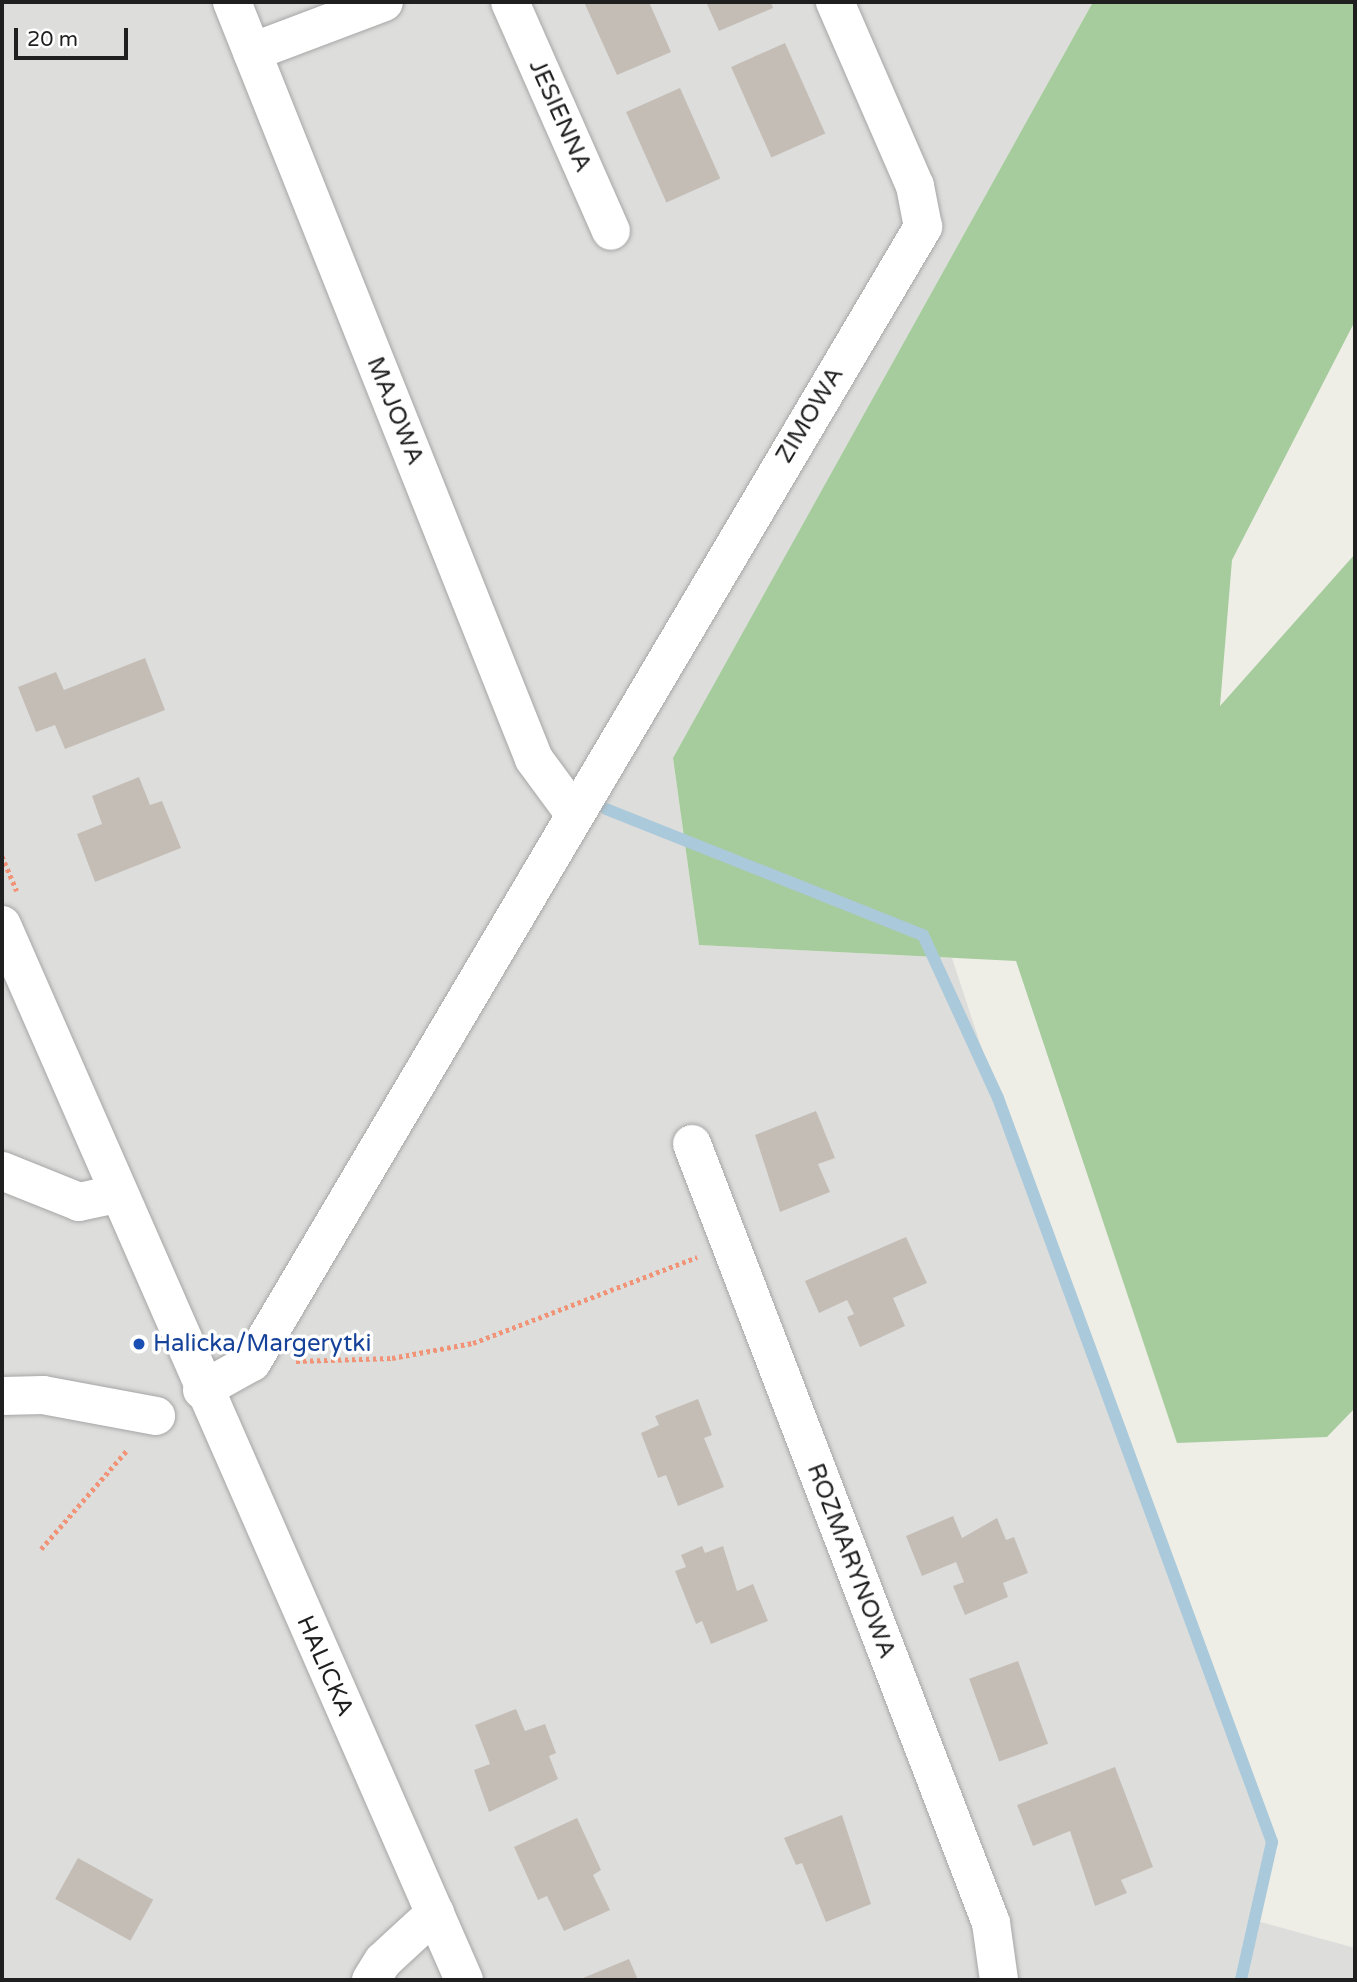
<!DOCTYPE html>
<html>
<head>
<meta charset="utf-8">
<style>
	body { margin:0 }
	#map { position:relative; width:1357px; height:1982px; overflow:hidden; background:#efeee6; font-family:"Varela Round",sans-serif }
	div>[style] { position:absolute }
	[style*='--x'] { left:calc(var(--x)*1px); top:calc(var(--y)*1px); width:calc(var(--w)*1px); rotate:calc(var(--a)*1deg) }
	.residential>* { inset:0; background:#dddddc }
	.forest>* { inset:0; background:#a6cc9e }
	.stream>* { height:12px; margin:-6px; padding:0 6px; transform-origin:6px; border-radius:6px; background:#aac9da }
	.building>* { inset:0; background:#c4bdb6; transform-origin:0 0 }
	.path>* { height:4.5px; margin-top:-2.25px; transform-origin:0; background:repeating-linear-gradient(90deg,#f19376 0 3.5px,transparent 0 7px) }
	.roads { filter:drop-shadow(0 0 2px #a6a6a6) drop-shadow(0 0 2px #a6a6a6) }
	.minor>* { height:38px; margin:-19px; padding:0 19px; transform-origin:19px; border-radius:19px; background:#fff }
	.dots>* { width:19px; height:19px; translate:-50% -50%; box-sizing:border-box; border:4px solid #fff; border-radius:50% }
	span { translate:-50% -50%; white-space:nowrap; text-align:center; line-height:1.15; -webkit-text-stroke:7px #fff; paint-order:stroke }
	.street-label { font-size:24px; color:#1f1f1f }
	.transit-label { font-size:24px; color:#164399 }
	.left { translate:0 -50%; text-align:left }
	.frame { position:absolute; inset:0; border:4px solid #1f1f1f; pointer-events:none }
	.scale { position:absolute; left:14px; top:28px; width:114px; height:32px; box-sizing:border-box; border:4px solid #1f1f1f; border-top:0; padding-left:9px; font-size:21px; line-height:24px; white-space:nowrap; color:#1f1f1f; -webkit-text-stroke:5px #fff; paint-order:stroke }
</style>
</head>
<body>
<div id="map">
	<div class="residential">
		<i style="clip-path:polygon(2px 2px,1093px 2px,673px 759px,699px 945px,952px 958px,998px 1098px,1272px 1842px,1254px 1920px,1355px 1948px,1355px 1980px,2px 1980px)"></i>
	</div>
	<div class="forest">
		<i style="clip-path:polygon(1093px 2px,1355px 2px,1355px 321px,1232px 560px,1220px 706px,1355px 554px,1355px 1408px,1327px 1437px,1177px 1443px,1016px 961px,699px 945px,673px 758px)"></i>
	</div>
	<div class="stream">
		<i style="--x:606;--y:809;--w:341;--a:21.7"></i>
		<i style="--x:923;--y:935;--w:179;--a:65.3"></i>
		<i style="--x:998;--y:1098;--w:793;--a:69.78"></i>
		<i style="--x:1272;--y:1842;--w:141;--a:102.7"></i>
	</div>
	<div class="building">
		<i style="clip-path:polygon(584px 2px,649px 2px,671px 52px,617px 75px)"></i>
		<i style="clip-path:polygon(706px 2px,771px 2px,773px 8px,719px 31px)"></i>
		<i style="left:785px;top:43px;width:99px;height:59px;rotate:66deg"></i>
		<i style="left:680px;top:88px;width:99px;height:59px;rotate:66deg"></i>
		<i style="clip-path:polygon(145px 658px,165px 710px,65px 749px,55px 725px,36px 732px,18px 687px,56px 672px,64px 690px)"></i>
		<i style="clip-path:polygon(139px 777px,150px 805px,162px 801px,181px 848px,95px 882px,77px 834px,102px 824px,92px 796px)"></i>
		<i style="clip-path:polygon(816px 1111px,835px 1158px,818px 1164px,830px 1192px,780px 1212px,755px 1135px)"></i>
		<i style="clip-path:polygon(906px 1237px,927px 1283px,893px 1298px,905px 1326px,860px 1347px,847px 1317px,854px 1314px,847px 1300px,819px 1313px,805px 1281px)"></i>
		<i style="clip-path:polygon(698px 1399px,712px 1435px,704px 1438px,724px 1487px,678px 1506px,666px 1475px,658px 1478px,641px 1433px,659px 1425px,655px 1416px)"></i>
		<i style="clip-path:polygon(953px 1516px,962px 1538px,997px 1518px,1006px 1540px,1014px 1537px,1028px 1573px,1003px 1583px,1008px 1597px,965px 1615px,953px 1586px,964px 1582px,956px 1562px,922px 1576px,906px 1536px)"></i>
		<i style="clip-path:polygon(702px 1546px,705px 1553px,723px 1546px,737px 1591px,753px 1584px,768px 1621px,711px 1644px,702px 1621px,696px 1624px,675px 1571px,686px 1567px,681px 1555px)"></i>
		<i style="left:1018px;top:1661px;width:88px;height:52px;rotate:70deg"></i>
		<i style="clip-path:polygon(516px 1709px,525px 1731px,545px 1724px,556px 1753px,549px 1756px,558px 1779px,489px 1812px,474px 1770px,490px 1764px,475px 1725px)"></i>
		<i style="clip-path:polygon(1115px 1767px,1153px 1867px,1121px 1880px,1127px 1893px,1095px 1906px,1070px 1831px,1033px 1846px,1017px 1805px)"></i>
		<i style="clip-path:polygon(842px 1815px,871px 1904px,826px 1922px,802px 1863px,796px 1865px,784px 1838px)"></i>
		<i style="clip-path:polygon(577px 1818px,601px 1870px,593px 1875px,610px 1910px,564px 1931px,547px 1896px,538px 1900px,514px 1847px)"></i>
		<i style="left:78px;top:1858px;width:86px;height:47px;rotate:29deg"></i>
		<i style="clip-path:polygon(629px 1959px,638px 1980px,584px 1980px,583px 1978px)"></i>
	</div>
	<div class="path">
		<i style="--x:2;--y:856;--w:38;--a:67"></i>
		<i style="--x:296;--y:1361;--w:96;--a:-1.8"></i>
		<i style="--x:392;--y:1358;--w:82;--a:-10.5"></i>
		<i style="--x:473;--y:1343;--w:240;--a:-21"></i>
		<i style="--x:41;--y:1549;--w:131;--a:-49"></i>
	</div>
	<div class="roads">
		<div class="minor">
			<i style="--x:232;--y:2;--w:815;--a:68.25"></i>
			<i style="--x:534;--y:759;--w:66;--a:53.7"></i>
			<i style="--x:510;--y:2;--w:250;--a:66.2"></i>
			<i style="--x:252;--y:52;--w:141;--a:-20.7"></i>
			<i style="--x:2;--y:925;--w:1152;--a:66.35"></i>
			<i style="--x:692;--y:1144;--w:834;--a:69"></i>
			<i style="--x:991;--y:1923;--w:58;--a:82"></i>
			<i style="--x:2;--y:1171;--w:83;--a:21.9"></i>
			<i style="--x:79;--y:1202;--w:40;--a:-12"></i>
			<i style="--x:202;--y:1390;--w:57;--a:-29.2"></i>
			<i style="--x:252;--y:1362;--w:1319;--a:-59.41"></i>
			<i style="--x:923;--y:227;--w:42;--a:-101"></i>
			<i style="--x:915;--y:186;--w:201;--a:-113.5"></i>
			<i style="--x:2;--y:1396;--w:41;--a:-1.4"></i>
			<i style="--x:43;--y:1395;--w:115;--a:10.5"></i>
			<i style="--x:371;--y:1980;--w:22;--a:-58"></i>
			<i style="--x:383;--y:1961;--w:71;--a:-42.7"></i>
		</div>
	</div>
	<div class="dots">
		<i style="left:139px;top:1344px;background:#1a4fb4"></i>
	</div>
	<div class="street-label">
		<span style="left:560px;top:116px;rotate:66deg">JESIENNA</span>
		<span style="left:395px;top:411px;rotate:68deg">MAJOWA</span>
		<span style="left:810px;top:415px;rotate:-59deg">ZIMOWA</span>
		<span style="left:851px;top:1561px;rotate:69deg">ROZMARYNOWA</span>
		<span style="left:325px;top:1666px;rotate:66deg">HALICKA</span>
	</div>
	<div class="transit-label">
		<span class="left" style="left:153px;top:1344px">Halicka/Margerytki</span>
	</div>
	<div class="frame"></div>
	<div class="scale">20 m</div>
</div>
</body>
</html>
